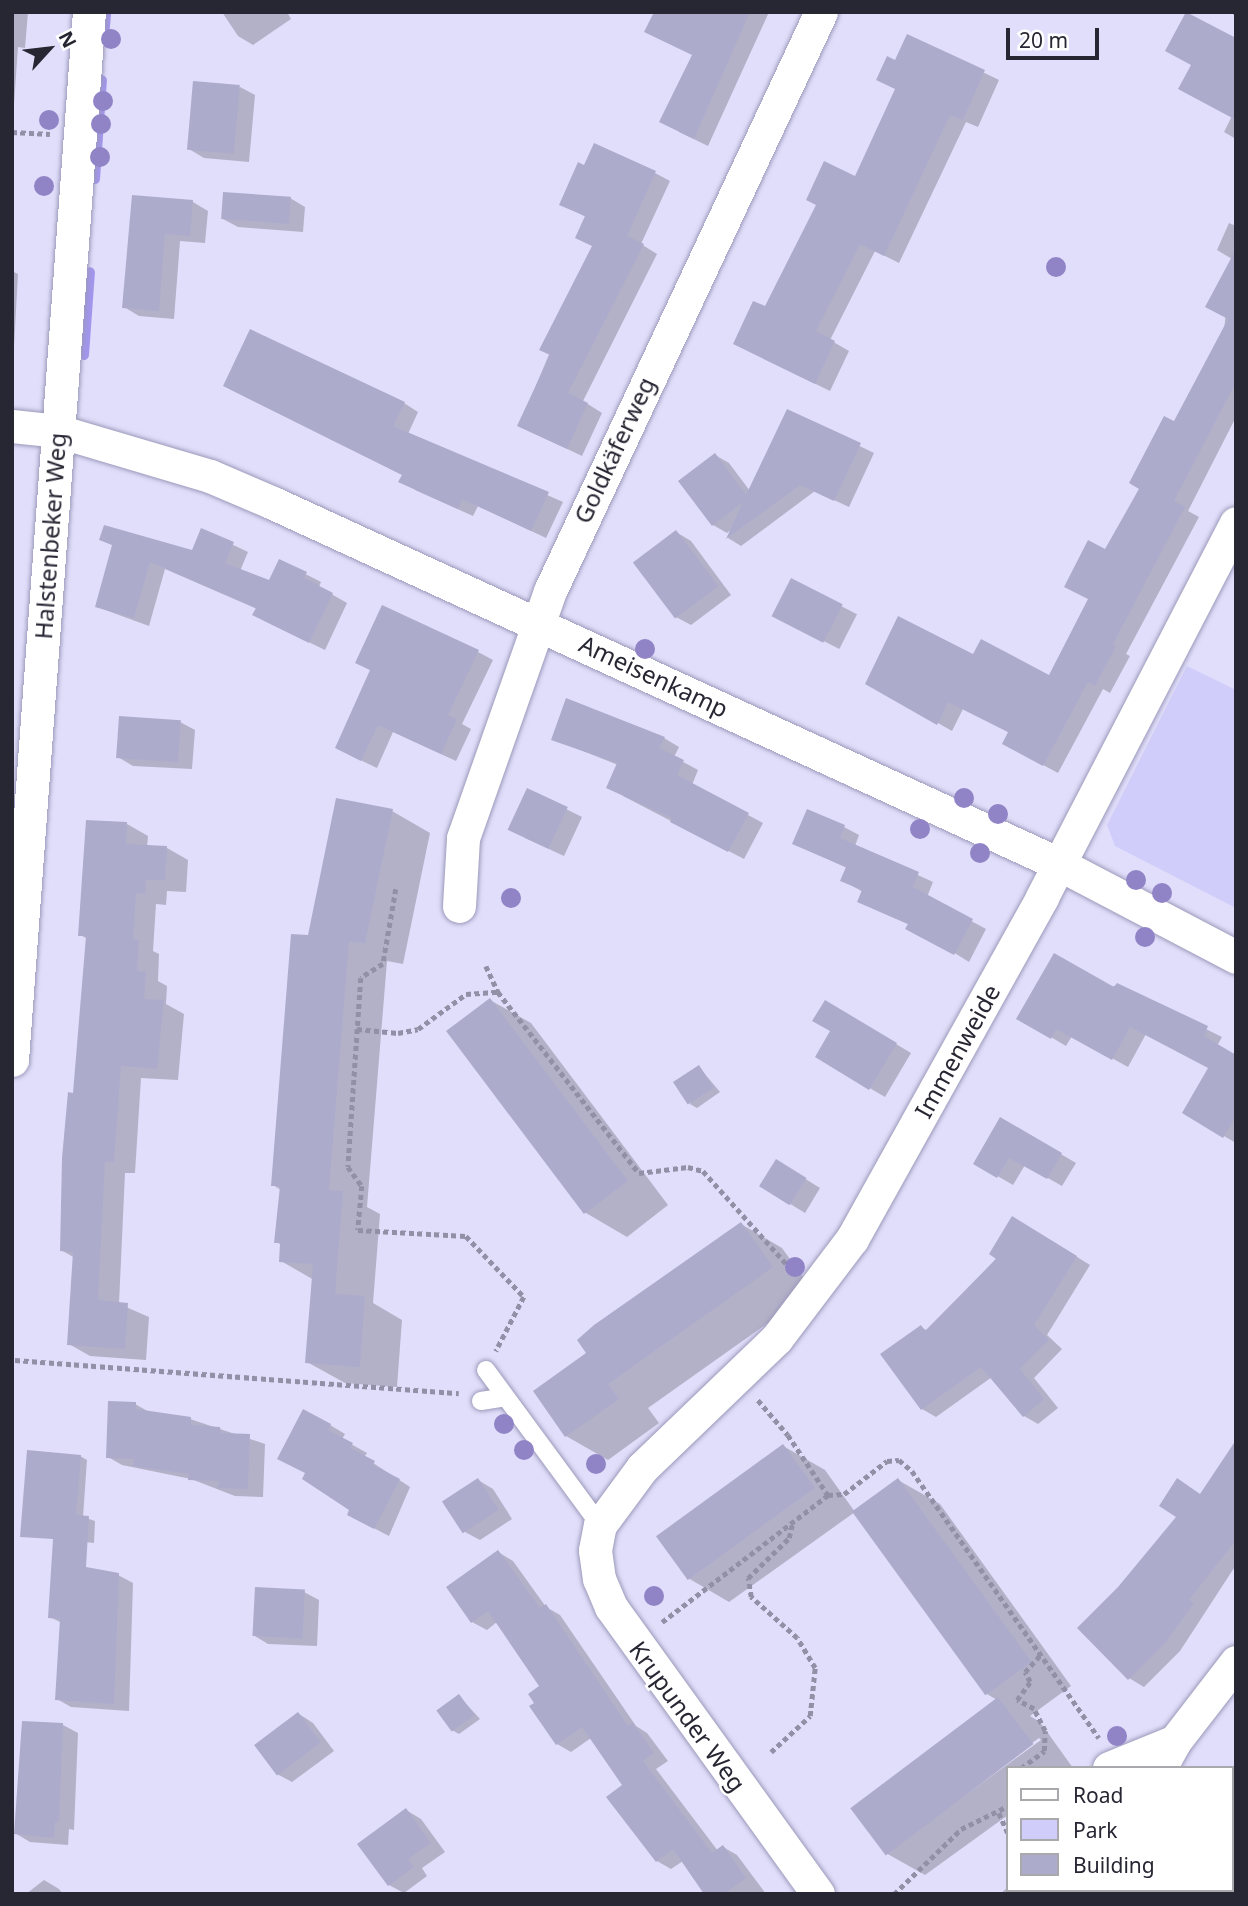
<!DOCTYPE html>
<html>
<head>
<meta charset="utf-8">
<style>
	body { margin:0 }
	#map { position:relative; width:1248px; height:1906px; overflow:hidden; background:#e0defa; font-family:"Noto Sans",sans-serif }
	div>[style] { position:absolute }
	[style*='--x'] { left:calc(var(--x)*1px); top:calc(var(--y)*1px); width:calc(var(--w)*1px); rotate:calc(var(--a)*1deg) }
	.green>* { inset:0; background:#d0cdfa }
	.shadow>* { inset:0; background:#0003; transform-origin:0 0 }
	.stream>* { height:10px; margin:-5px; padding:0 5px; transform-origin:5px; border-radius:5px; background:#a196ec }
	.building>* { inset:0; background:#adabcc; transform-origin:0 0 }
	.path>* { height:4.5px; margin-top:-2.25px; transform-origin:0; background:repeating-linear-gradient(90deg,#9290a6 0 5px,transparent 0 8.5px) }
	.roads { filter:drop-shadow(0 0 2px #9b99ba) drop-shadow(0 0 2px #9b99ba) }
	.lane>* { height:18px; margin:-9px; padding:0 9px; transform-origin:9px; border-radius:9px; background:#fff }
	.street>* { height:33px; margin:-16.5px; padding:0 16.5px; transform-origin:16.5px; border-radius:16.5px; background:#fff }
	.trees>* { width:20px; height:20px; margin:-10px; border-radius:50%; background:#9083c6 }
	span { translate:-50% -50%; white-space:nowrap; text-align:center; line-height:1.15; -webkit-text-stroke:5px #fff; paint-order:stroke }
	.street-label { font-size:24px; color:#272633 }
	.frame { position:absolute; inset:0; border:14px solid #272633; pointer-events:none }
	.legend { position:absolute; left:1006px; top:1766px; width:228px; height:126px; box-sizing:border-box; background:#fff; border:2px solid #a9a8ad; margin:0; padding:9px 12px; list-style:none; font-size:21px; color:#272633 }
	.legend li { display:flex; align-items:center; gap:14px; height:35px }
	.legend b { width:35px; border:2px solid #a9a8ad }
	.north { position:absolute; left:14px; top:14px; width:70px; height:70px; -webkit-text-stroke:5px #fff; paint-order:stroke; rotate:63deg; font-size:19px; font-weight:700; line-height:28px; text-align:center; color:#272633 }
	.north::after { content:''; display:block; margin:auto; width:24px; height:32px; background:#272633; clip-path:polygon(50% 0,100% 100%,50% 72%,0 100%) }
	.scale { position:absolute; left:1006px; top:28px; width:93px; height:32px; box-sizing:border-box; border:4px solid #272633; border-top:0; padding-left:9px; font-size:21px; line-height:24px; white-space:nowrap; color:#272633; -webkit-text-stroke:5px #fff; paint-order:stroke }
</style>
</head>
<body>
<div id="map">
	<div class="green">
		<i style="clip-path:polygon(1187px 666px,1236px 690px,1236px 908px,1115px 846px,1107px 825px)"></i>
	</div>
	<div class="shadow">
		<i style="clip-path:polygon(12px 12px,28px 12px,25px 48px,18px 47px,14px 104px)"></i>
		<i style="clip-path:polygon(222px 12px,287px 12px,291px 19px,253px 45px,238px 36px)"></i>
		<i style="clip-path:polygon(656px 12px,769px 12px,708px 146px,679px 132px,694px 55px)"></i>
		<i style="clip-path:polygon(908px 36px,999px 80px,978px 127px,966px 122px,899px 263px,875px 251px,830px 340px,849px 351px,830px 391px,750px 352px,765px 309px,856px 178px,897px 90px)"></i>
		<i style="clip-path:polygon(1236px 40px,1236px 139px,1224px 132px,1232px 116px)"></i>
		<i style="clip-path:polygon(240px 87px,255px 95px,249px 162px,204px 158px,189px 149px)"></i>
		<i style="clip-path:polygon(655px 173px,670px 181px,641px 244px,657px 254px,583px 401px,602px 413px,582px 456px,519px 426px,594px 247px,586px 217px,561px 204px)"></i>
		<i style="clip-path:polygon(134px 196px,193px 202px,208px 211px,205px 243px,180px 241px,174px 319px,139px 316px,124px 307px)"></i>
		<i style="clip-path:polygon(290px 198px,305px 207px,303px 232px,238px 227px,223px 219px)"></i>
		<i style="clip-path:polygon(1229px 223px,1236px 226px,1236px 417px,1188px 511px,1199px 517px,1126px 654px,1130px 656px,1110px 693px,1103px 689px,1058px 773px,1019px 752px,1010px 733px,963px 709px,952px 731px,868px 683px,974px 656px,1050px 677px,1090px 599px,1106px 551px,1224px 330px,1232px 259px,1217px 250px)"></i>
		<i style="clip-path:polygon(12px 271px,18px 274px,12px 383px)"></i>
		<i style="clip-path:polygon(404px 403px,418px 412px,408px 434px,563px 502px,546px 538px,478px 506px,473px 516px,415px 490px,403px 475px,316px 432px)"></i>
		<i style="clip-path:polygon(787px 411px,874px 453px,849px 507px,815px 491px,741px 546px,728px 538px,733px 528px,727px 533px,713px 525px,715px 455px,729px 463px,750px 491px)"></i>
		<i style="clip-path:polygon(202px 530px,248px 552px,240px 571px,270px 583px,280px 561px,321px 582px,319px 587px,347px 603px,325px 650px,269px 623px,257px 609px,165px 569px,149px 626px,97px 607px,114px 546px,101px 539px,193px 552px)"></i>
		<i style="clip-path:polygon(676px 532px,691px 541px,731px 595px,691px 625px,676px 617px)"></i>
		<i style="left:792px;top:581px;width:73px;height:39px;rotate:27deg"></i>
		<i style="clip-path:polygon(478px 652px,493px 660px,462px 724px,471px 729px,456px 761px,393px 732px,377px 768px,352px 756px,372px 671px,357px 663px)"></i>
		<i style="clip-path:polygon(180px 722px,195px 730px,192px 769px,133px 766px,118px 757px)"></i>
		<i style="clip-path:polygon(664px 738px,679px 747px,674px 757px,698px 770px,692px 785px,763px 823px,744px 859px,623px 796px,618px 765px,553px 739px)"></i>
		<i style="clip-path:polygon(528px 790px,582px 817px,564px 856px,525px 838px)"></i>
		<i style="clip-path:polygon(392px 811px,430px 833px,403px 964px,387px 961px,367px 1207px,380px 1214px,373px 1303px,402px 1320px,397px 1387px,345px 1383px,307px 1362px,314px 1280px,281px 1261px,282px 1245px,276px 1242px,281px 1190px,273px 1185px,310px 937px)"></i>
		<i style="clip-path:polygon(127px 824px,148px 836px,147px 847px,167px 848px,188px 860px,186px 892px,167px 891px,166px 905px,156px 904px,153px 951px,159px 954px,158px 981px,167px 986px,166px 1004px,184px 1014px,178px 1080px,141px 1078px,135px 1173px,125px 1173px,119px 1304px,149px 1317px,146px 1360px,90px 1356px,69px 1344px,75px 1258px,61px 1250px,88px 939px,80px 935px)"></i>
		<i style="clip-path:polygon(844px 827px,859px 835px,855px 846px,933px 882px,927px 897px,986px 929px,969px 962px,910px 925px,874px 909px,863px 892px,842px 880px,847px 868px,794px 844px)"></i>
		<i style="clip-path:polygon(1117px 985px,1222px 1037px,1217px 1046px,1236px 1057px,1236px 1143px,1184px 1113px,1210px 1068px,1146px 1034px,1128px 1067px,1072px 1036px,1066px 1046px,1019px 1018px)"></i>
		<i style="clip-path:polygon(490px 1000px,531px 1023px,668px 1205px,627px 1237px,586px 1213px,448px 1031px)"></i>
		<i style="clip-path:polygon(826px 1002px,911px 1053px,885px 1097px,817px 1057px,832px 1031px)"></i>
		<i style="clip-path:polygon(699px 1067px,720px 1092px,697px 1108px,690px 1104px)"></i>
		<i style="clip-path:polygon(1001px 1119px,1076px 1163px,1062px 1186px,1025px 1165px,1013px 1185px,975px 1163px)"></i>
		<i style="clip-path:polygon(791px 1170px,820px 1188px,805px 1213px,761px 1186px)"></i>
		<i style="clip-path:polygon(741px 1224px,782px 1248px,813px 1291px,648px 1408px,659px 1423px,608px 1460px,566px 1436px,535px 1391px,588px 1353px)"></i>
		<i style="clip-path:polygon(1027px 1226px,1090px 1265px,1047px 1335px,1062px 1349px,1034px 1378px,1058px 1408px,1038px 1424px,1024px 1416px,992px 1377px,936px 1417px,922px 1409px,921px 1327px,928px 1331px)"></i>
		<i style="clip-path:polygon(135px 1404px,151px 1413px,190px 1419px,265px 1444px,263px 1497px,235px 1496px,191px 1479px,122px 1465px,108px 1457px)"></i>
		<i style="clip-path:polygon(330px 1425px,345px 1434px,342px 1439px,367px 1453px,364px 1457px,410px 1487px,389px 1536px,364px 1523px,307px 1473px,279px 1458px)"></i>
		<i style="clip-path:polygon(1236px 1443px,1236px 1565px,1180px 1651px,1144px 1687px,1129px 1678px,1119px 1589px,1202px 1495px)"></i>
		<i style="clip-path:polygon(evenodd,783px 1446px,825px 1470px,855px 1512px,898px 1480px,940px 1504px,1071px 1686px,1030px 1716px,1040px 1722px,1073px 1768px,1008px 1768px,1008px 1815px,925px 1875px,884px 1852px,997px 1700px,987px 1694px,855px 1512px,729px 1602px,688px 1578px,783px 1446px,1039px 1738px,1041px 1740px,897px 1845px,897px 1840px,1039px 1738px)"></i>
		<i style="clip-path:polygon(80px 1456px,87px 1460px,83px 1517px,95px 1521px,94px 1543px,22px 1535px)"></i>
		<i style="clip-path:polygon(478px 1480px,493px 1489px,512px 1519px,480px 1540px,465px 1532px)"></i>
		<i style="clip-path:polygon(498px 1552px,513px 1561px,546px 1607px,560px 1615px,636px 1726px,647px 1733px,668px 1761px,656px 1769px,718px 1851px,723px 1847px,737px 1855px,766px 1894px,706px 1894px,683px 1861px,671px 1869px,657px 1861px,625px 1786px,591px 1738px,571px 1752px,557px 1744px,536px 1703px,541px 1687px,497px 1622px,487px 1630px,472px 1622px)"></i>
		<i style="clip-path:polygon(118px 1575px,133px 1583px,129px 1711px,71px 1707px,57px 1699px,62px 1623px,50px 1617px)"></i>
		<i style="clip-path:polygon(304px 1592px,319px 1600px,317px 1646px,268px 1644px,253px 1635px)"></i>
		<i style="clip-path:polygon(459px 1696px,480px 1719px,459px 1734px,452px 1730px)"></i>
		<i style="clip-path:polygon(299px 1714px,313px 1723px,334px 1751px,292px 1782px,277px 1774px)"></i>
		<i style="clip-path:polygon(63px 1725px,78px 1733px,74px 1830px,69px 1829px,68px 1845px,30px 1842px,15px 1833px)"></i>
		<i style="clip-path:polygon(406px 1810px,421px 1819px,445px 1852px,422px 1868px,427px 1876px,404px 1893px,389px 1885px)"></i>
		<i style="clip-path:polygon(44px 1880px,59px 1889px,63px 1894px,26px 1894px)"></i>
		<i style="clip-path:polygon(1008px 1887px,1008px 1890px,1034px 1894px,1000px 1894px)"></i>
	</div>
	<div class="stream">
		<i style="--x:104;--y:37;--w:25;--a:-85"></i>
		<i style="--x:95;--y:179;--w:99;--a:-86"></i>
		<i style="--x:84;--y:355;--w:83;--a:-85.9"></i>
	</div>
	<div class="building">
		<i style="clip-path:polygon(654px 12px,750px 12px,694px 139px,659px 122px,692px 55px,644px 32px)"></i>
		<i style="clip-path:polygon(1186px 12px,1236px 38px,1236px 120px,1178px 89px,1191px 65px,1165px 51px)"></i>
		<i style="clip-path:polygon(907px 34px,985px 70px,963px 120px,950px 115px,884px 256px,860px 244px,816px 331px,835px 341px,815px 384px,733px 344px,753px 301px,765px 306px,816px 205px,806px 200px,824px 161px,855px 176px,895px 89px,876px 80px,887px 56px,895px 60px)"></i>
		<i style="left:193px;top:81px;width:47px;height:69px;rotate:5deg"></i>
		<i style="clip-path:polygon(594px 143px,656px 171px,627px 236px,644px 244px,568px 393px,588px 403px,567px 449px,517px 426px,550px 355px,539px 350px,592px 246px,575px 238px,585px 216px,559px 205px,578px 162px,584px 165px)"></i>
		<i style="left:223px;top:192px;width:68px;height:27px;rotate:4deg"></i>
		<i style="clip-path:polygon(132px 195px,193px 200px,190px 236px,165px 234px,159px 311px,122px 308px)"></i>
		<i style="clip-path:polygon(1236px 249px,1236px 382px,1174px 501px,1185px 507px,1113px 644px,1116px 646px,1095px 686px,1088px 682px,1043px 766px,1002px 744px,1008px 732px,948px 702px,937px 725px,865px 684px,898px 616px,973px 654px,981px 639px,1049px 675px,1088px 599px,1064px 587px,1088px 540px,1105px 549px,1139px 489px,1129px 483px,1164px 416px,1174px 421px,1228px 319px,1205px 307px)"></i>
		<i style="clip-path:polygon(250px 329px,405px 402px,393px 426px,549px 492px,531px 531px,462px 499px,458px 509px,398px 482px,402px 475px,223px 386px)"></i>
		<i style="clip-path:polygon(787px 409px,861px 443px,834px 501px,800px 485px,726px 539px,743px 502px,712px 526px,678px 481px,715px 453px,746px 495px)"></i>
		<i style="clip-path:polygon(104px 525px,192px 550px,201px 528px,234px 542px,225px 563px,269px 580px,279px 559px,307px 572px,304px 578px,333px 593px,309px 643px,252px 615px,256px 608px,150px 562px,134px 618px,95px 607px,112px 545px,99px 540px)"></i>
		<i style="left:676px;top:530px;width:70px;height:54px;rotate:53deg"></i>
		<i style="left:791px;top:578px;width:58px;height:43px;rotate:27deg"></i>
		<i style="clip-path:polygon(382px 605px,479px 650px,448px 715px,457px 719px,441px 754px,378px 725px,361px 761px,335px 748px,370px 670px,355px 663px)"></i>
		<i style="clip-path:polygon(566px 698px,665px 737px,659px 748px,684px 760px,677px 775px,749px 813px,728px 852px,670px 822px,672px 818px,606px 788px,617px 763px,551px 740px)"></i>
		<i style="left:119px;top:716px;width:62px;height:42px;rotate:4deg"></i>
		<i style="left:527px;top:788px;width:45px;height:46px;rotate:25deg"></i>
		<i style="clip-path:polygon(336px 798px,393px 809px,365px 943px,349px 941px,329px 1190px,343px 1191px,335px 1294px,365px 1296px,360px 1367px,305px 1363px,313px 1264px,279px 1262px,280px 1243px,274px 1243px,280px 1186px,271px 1186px,291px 934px,308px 935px)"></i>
		<i style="clip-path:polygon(807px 809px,845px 825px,840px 838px,919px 872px,913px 887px,973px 919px,954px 955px,905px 929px,908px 924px,857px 902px,862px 890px,840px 881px,846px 867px,792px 844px)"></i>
		<i style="clip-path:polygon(86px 820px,127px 822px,126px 844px,167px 846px,165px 880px,146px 880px,145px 894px,136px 893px,133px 939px,139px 940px,137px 971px,146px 972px,144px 999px,164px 1000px,157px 1069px,121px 1066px,114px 1162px,105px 1162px,98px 1300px,128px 1303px,125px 1349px,67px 1345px,73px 1252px,60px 1251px,62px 1158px,68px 1092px,73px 1093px,86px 936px,78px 936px)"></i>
		<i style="clip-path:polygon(1054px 953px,1114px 987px,1117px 983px,1208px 1026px,1204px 1036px,1236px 1055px,1236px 1116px,1223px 1138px,1182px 1113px,1208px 1068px,1130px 1027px,1112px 1060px,1056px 1029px,1051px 1039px,1016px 1019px)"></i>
		<i style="left:490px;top:998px;width:229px;height:55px;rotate:53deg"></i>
		<i style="clip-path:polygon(825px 1000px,897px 1043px,869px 1090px,815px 1057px,830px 1031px,812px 1021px)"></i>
		<i style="left:699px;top:1065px;width:27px;height:31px;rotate:57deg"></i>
		<i style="clip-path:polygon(1000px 1117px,1062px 1153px,1047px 1179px,1009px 1158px,997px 1178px,973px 1164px)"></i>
		<i style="left:776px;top:1159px;width:36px;height:32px;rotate:32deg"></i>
		<i style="clip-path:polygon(1012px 1216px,1077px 1256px,1034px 1325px,1049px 1340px,1020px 1369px,1044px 1399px,1023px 1417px,981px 1367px,921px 1410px,880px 1354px,921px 1325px,925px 1331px,996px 1259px,989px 1254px)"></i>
		<i style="clip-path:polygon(741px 1222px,773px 1267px,608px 1384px,619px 1399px,565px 1437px,533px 1391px,586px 1353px,577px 1340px,594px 1325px)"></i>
		<i style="clip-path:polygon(108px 1401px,136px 1402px,136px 1409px,191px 1417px,191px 1425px,220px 1427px,221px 1433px,250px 1434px,248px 1489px,218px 1488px,219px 1481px,188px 1480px,189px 1474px,133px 1466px,134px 1459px,106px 1458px)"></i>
		<i style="clip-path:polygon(303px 1409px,331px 1424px,328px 1430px,353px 1443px,350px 1448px,375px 1461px,373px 1465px,400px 1479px,374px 1529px,347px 1515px,349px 1510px,302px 1479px,305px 1473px,277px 1459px)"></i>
		<i style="clip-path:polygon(1236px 1440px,1236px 1540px,1189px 1600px,1194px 1603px,1165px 1643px,1128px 1680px,1077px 1628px,1118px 1587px,1176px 1517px,1159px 1506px,1177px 1478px,1200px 1494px)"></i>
		<i style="left:783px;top:1444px;width:54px;height:157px;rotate:54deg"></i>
		<i style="clip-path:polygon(27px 1450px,81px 1455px,76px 1515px,89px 1516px,86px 1567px,119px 1573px,114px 1704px,55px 1700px,60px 1619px,48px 1618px,53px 1539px,20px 1537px)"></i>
		<i style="left:478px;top:1478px;width:38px;height:43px;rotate:57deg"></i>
		<i style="left:898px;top:1478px;width:227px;height:57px;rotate:54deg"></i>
		<i style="clip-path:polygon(498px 1550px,540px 1608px,546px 1604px,628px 1726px,633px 1723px,654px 1753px,643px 1761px,712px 1853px,723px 1845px,746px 1878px,724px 1894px,704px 1894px,673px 1849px,656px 1862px,606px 1797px,622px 1785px,582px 1727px,556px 1745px,529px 1706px,534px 1703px,528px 1694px,539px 1686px,488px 1611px,471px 1623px,446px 1587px)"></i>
		<i style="left:255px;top:1587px;width:50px;height:49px;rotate:3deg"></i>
		<i style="left:459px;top:1694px;width:26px;height:28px;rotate:54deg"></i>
		<i style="left:998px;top:1697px;width:59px;height:185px;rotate:53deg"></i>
		<i style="left:298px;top:1712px;width:38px;height:55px;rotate:53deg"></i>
		<i style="clip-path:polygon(22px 1721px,63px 1723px,59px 1822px,55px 1822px,54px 1838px,14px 1834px)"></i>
		<i style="clip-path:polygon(406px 1808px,431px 1843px,408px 1859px,414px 1867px,388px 1886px,357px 1844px)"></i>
	</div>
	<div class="path">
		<i style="--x:1235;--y:12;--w:1;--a:45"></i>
		<i style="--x:12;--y:132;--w:38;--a:3"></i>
		<i style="--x:396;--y:889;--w:76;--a:99.8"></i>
		<i style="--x:383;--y:964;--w:26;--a:148"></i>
		<i style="--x:361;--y:978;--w:189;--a:93.9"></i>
		<i style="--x:348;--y:1167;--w:24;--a:54"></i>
		<i style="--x:362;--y:1186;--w:44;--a:95.2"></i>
		<i style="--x:358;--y:1230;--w:108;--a:3.2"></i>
		<i style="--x:466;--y:1236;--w:84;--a:46.4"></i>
		<i style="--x:524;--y:1297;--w:61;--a:117.4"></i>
		<i style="--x:486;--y:966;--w:29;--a:65"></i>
		<i style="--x:498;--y:992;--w:229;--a:52.1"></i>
		<i style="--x:639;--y:1173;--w:49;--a:-7"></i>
		<i style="--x:688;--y:1167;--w:16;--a:15"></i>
		<i style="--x:703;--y:1171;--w:130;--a:48.1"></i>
		<i style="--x:357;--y:1029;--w:41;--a:5.6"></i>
		<i style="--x:398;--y:1033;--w:20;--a:-11"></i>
		<i style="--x:418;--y:1029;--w:59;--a:-36.1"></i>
		<i style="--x:466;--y:994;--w:32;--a:-4"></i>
		<i style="--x:15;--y:1360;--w:445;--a:4.3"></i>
		<i style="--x:758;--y:1400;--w:46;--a:49.4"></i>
		<i style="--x:788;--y:1435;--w:72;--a:56.3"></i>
		<i style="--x:662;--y:1622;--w:209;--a:-37.4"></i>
		<i style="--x:828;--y:1495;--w:16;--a:-4"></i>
		<i style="--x:844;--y:1494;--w:54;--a:-37.5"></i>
		<i style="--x:887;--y:1461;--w:12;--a:-5"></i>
		<i style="--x:899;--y:1460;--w:17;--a:40"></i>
		<i style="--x:912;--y:1471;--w:326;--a:55"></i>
		<i style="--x:771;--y:1752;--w:53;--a:-42.7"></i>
		<i style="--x:810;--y:1716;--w:48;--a:-84.1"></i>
		<i style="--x:815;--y:1668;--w:35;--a:-121"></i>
		<i style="--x:797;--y:1638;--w:62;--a:-138.3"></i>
		<i style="--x:751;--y:1597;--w:19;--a:-99"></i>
		<i style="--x:748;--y:1578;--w:57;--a:-44.3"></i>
		<i style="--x:789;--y:1538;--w:13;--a:-77"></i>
		<i style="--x:1021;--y:1768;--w:29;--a:-36"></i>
		<i style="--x:1044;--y:1751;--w:20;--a:-87"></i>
		<i style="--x:1045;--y:1731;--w:25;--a:-117"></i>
		<i style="--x:1034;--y:1709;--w:19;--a:-152"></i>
		<i style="--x:1017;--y:1700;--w:22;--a:-54"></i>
		<i style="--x:1030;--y:1682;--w:11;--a:-117"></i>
		<i style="--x:1025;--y:1672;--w:24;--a:-48"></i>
		<i style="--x:999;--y:1813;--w:22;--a:66"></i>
		<i style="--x:1039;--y:1890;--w:4;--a:63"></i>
		<i style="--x:894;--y:1894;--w:93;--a:-44.1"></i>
		<i style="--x:961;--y:1829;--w:52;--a:-26.1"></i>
	</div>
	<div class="roads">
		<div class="lane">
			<i style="--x:486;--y:1370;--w:192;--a:53.7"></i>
			<i style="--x:481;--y:1401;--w:24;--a:-9"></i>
		</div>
		<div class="street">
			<i style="--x:12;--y:426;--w:46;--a:6.2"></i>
			<i style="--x:58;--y:431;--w:159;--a:16.5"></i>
			<i style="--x:210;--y:476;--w:69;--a:23.2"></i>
			<i style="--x:273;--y:503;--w:865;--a:24.67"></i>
			<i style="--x:1059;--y:864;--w:200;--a:27.7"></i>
			<i style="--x:459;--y:906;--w:68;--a:-86.6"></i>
			<i style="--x:463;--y:838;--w:262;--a:-70.6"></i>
			<i style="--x:550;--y:591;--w:639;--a:-64.92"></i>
			<i style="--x:12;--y:1060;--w:1051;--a:-85.8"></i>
			<i style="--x:1109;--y:1768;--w:71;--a:-22.2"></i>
			<i style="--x:1160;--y:1768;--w:31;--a:-61"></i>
			<i style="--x:1175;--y:1741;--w:100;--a:-52.3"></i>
			<i style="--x:818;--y:1894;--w:354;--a:-125.8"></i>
			<i style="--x:611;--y:1607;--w:30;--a:-113"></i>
			<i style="--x:599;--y:1579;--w:29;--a:-98"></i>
			<i style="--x:595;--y:1550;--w:25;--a:-79"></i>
			<i style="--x:600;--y:1525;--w:71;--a:-53.6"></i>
			<i style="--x:642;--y:1468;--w:187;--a:-43.9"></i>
			<i style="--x:777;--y:1338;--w:124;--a:-52.9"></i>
			<i style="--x:852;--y:1239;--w:391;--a:-60.9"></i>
			<i style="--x:1042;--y:897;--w:421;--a:-62.6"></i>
		</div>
	</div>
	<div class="trees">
		<i style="left:111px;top:39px"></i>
		<i style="left:103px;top:101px"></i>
		<i style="left:49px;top:120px"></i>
		<i style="left:101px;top:124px"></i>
		<i style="left:100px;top:157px"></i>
		<i style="left:44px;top:186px"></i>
		<i style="left:1056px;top:267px"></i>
		<i style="left:645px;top:649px"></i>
		<i style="left:964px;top:798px"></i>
		<i style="left:998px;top:814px"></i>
		<i style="left:920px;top:829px"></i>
		<i style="left:980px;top:853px"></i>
		<i style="left:1136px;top:880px"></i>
		<i style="left:1162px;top:893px"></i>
		<i style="left:511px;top:898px"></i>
		<i style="left:1145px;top:937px"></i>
		<i style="left:795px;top:1267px"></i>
		<i style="left:504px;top:1424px"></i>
		<i style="left:524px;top:1450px"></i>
		<i style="left:596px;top:1464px"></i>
		<i style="left:654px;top:1596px"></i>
		<i style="left:1117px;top:1736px"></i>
	</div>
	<div class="street-label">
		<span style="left:614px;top:450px;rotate:-65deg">Goldkäferweg</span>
		<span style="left:50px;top:536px;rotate:-86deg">Halstenbeker Weg</span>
		<span style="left:654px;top:676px;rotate:25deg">Ameisenkamp</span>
		<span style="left:957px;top:1051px;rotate:-61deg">Immenweide</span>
		<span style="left:688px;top:1716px;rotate:54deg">Krupunder Weg</span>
	</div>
	<div class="frame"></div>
	<ul class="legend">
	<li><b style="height:9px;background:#fff"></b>Road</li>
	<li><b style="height:19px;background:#d0cdfa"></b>Park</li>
	<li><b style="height:19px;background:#adabcc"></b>Building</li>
	</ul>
	<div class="north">N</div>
	<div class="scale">20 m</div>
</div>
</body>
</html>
